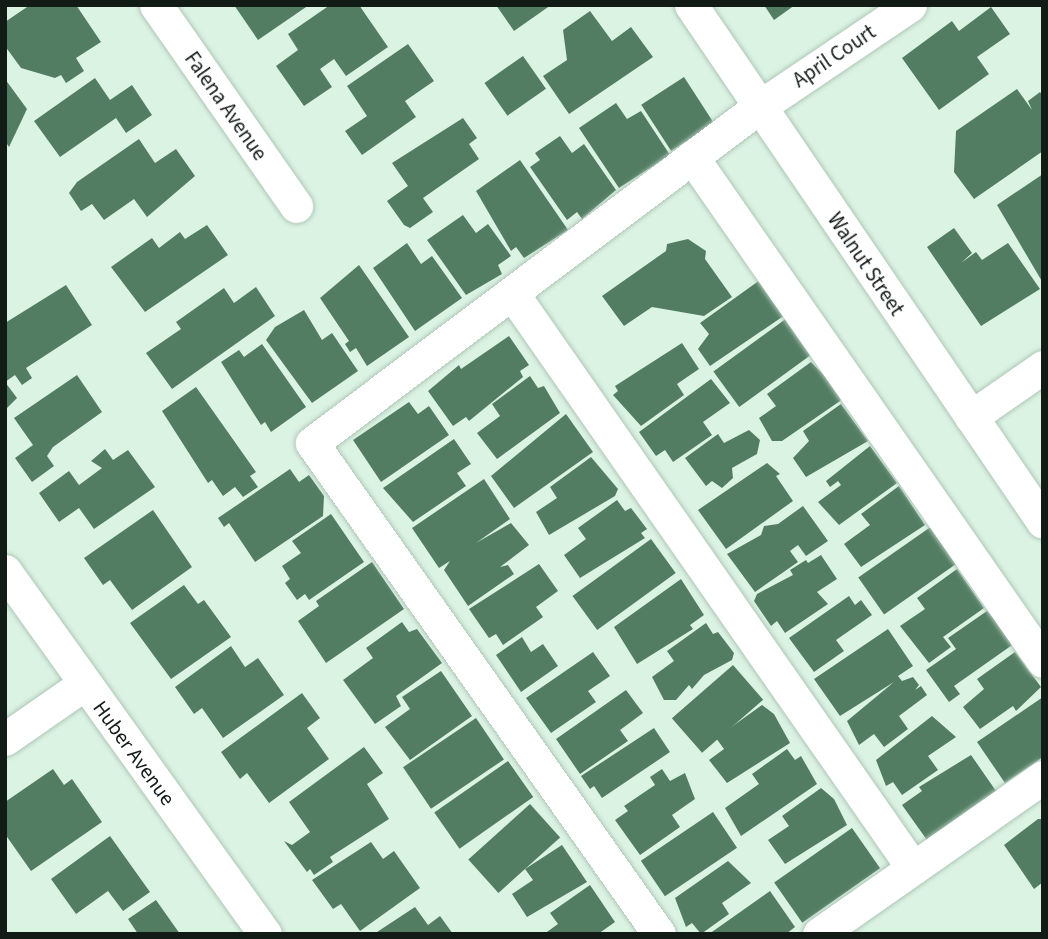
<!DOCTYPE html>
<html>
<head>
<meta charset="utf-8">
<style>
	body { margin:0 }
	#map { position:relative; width:1048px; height:939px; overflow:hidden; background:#dbf3e3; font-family:"Source Sans 3",sans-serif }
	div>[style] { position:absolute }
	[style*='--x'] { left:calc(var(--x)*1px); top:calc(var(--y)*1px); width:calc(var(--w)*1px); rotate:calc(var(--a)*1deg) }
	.building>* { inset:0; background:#537d63; transform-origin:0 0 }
	.roads { filter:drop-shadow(0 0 2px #afc6b7) drop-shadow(0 0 2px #afc6b7) }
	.minor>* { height:33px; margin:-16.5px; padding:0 16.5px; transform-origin:16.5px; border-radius:16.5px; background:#fff }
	span { translate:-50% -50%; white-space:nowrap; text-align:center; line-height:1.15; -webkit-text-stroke:6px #fff; paint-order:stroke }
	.street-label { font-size:21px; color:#131b16 }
	.frame { position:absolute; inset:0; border:7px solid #131b16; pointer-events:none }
</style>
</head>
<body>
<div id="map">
	<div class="building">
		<i style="clip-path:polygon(30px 5px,76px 5px,101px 42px,76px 58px,84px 71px,66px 83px,61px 75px,55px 78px,21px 68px,5px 46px,5px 22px)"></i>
		<i style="clip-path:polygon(234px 5px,309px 5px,258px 40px)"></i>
		<i style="clip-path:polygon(330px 5px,359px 5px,388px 47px,346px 76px,334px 59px,320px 69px,332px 87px,304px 106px,276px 66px,298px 50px,288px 34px)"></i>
		<i style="clip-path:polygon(496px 5px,551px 5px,514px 31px)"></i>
		<i style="clip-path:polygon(764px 5px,795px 5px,774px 20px)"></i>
		<i style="clip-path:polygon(991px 7px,1010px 34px,977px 57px,989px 74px,939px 110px,902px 58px,952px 21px,959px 31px)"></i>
		<i style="clip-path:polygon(590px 11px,612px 41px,631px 27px,653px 57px,569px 114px,543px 76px,567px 60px,563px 30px)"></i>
		<i style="clip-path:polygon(408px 44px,434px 81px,405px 101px,416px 117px,362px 155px,345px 131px,367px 116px,347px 86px)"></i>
		<i style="left:523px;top:56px;width:40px;height:47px;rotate:55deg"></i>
		<i style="left:684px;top:77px;width:55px;height:51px;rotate:57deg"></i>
		<i style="clip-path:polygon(95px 78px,110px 100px,132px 85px,152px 115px,126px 133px,116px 118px,60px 157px,34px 121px)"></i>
		<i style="clip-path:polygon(5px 79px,27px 109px,9px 147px,5px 141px)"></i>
		<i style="clip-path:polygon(1017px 89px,1032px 110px,1028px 101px,1040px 92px,1043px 96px,1043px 151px,974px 199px,954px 172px,956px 131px)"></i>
		<i style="clip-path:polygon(616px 103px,627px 119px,641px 111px,670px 155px,619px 188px,579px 128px)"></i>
		<i style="clip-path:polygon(463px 118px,477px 138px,469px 144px,479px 159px,423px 198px,433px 212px,410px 228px,404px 225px,387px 201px,408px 186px,392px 163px)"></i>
		<i style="clip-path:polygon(560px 136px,572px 153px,584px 144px,616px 190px,582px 219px,577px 212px,567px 220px,530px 167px,540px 160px,535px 153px)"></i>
		<i style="clip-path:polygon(139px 139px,155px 163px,176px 149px,195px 176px,147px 217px,134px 199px,104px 220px,92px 204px,81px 211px,69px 193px,77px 182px)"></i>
		<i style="clip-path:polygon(520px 160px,568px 230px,524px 258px,516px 247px,511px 251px,476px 191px)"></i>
		<i style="clip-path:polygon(1043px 174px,1043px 283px,997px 205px)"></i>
		<i style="clip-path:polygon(463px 215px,476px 233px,488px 224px,511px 256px,498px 265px,502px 274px,466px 295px,427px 240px)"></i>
		<i style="clip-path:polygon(207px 225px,228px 255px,145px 312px,111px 267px,152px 238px,159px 248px,180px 232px,185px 239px)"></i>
		<i style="clip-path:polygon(954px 228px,972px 253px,961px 263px,976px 252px,982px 260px,1008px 243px,1040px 289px,981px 326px,927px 247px)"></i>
		<i style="clip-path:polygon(688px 239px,706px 251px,705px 259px,732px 297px,704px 316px,652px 307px,624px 326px,602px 296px,666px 251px,667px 244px)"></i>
		<i style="clip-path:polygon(407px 243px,421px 264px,432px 256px,462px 298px,415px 331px,373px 268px)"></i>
		<i style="clip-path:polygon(359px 265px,409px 337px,367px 366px,356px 348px,350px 352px,345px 344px,349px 341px,320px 298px)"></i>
		<i style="clip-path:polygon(760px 280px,785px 315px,710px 366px,698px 349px,709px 334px,700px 323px)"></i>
		<i style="clip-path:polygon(66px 285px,92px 325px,26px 368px,32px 378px,22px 385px,15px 375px,5px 382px,17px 398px,5px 410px,5px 323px)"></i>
		<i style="clip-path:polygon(256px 287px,275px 316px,172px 389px,146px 353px,181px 329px,176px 322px,224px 288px,234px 303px)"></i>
		<i style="clip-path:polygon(304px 310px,322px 340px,332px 333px,358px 371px,312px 403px,266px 340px,275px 327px)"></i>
		<i style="left:787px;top:318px;width:44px;height:91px;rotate:54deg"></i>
		<i style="clip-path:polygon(509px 336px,529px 365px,520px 371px,523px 377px,469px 421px,466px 417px,453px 426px,428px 391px,459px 365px,461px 369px)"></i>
		<i style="clip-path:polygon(682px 343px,699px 369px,677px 384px,684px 395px,641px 426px,613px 395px,618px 391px,615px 386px)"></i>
		<i style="clip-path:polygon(262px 344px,306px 407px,271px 432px,265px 422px,261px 425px,221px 362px,239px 350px,244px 357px)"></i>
		<i style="clip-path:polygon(811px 362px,843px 395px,840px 401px,782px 441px,772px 441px,759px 418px,776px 406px,767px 394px)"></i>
		<i style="clip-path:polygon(77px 375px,102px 412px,53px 447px,47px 456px,54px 466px,32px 482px,15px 458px,33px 445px,14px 418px)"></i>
		<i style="clip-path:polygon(530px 376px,538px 388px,544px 386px,560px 413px,497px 459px,477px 433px,500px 416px,492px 404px)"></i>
		<i style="clip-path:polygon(711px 379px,730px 403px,703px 422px,712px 435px,673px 462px,665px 450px,656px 456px,639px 432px)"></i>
		<i style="clip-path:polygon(196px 387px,256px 472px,250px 476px,258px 487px,243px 497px,235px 487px,223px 496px,212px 480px,208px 483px,162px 411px)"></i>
		<i style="clip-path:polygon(409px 402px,418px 414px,429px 406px,449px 435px,381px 482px,353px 440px)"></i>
		<i style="clip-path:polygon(841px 404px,868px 441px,806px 477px,793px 458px,809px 441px,803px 431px)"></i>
		<i style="clip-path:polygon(566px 414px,593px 452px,514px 508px,491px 476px)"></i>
		<i style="clip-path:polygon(749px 430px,760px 440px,757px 454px,732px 468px,733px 478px,722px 488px,712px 481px,706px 486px,685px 458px,718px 434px,724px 443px)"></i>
		<i style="clip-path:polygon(454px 439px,471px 464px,457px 473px,466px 486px,413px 522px,383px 488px)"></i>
		<i style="clip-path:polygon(870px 446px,897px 483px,839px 525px,818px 502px,841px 485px,838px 481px,830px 487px,826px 481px)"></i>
		<i style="clip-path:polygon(105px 449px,113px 460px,128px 450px,155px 487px,94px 529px,79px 508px,59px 522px,39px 493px,69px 471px,79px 485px,102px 468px,91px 461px)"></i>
		<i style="clip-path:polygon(591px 457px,618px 489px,615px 496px,549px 535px,536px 512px,557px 498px,550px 487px)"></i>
		<i style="clip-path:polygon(767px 463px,780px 474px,776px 476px,793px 501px,726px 549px,698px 510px)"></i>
		<i style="clip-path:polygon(290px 469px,299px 482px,309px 475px,324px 496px,323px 516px,255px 562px,229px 523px,224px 527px,218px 518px)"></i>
		<i style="clip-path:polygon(484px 479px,510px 519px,476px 543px,511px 523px,529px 545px,500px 567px,508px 565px,514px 574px,468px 606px,444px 570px,450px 561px,439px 568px,412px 528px)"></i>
		<i style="clip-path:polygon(899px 486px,925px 525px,861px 567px,844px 544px,870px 525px,861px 514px)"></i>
		<i style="clip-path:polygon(617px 500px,625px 511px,631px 508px,647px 529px,641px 533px,645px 538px,580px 578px,564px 555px,586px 539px,578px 528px)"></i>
		<i style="clip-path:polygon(803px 506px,828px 541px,806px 556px,798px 545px,790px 551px,798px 562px,755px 592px,727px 554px,761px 535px,764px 526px,778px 524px)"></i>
		<i style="clip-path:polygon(153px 510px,192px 567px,132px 610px,110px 580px,103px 585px,84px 558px)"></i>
		<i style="clip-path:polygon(331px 514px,364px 562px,309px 600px,305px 594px,297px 600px,285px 583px,290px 579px,282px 566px,301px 553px,292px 541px)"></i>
		<i style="left:932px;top:526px;width:45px;height:90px;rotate:55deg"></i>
		<i style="left:651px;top:539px;width:42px;height:97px;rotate:54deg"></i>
		<i style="clip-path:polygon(821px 555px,837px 579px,817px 592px,828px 604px,785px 633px,777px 621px,771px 626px,754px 601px,757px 594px,793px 575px,790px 570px,806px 560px,808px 563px)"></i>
		<i style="clip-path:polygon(372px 562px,404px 609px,326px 663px,298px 621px,319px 606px,316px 601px)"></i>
		<i style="clip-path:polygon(539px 564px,558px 591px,536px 607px,543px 617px,503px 645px,496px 634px,489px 638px,469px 609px)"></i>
		<i style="clip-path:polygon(957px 569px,984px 608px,943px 637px,951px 647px,929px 663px,900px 626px,925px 609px,917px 598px)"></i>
		<i style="clip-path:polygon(681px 579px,704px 615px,690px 625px,693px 629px,637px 664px,614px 627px)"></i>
		<i style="clip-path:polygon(184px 585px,198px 604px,204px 600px,231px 637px,171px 679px,130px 623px)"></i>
		<i style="clip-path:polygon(849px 596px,855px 605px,861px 600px,872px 615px,836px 640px,844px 651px,814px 672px,789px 638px)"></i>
		<i style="clip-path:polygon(987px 611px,1015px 643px,954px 686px,960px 694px,949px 702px,926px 670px,956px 649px,948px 638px)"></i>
		<i style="clip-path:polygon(402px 622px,409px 632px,417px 629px,442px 663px,396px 696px,401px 706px,375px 724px,343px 680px,373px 658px,366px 648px)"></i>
		<i style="clip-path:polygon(706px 623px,713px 634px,718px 632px,734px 653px,732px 660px,704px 675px,692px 689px,689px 685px,676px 700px,664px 700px,652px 677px,674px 661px,667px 651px)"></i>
		<i style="clip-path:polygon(888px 629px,913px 666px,898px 676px,902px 681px,913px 677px,919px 685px,915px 690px,921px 686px,927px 695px,899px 716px,908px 729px,884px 747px,874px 734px,859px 745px,847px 721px,894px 682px,840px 716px,814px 679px)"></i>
		<i style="clip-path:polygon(522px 637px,531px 652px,543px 644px,558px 666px,521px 692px,496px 655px)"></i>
		<i style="clip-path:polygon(231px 646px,245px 667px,258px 658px,284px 695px,223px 738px,202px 708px,194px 714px,175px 687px)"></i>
		<i style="clip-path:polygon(593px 652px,610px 676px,588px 691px,596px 702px,551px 733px,526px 698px)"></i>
		<i style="clip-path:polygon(1015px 652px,1041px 687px,1016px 711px,1013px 706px,980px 729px,963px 707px,984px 689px,977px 679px)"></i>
		<i style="left:733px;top:665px;width:46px;height:81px;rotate:49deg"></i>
		<i style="clip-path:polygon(441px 671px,472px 716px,410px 760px,385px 727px,410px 709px,402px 697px)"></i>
		<i style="clip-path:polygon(626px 690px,643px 713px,620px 730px,628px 741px,580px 774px,556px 739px)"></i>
		<i style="clip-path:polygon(302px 693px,320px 718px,307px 728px,329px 759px,269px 803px,247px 773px,240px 779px,221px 752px)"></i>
		<i style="clip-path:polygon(1043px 697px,1043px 757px,1005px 783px,977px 742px)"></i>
		<i style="clip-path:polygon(762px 705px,774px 714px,790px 743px,727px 783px,709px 760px,724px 749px,716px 738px)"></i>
		<i style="clip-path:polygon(932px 716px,956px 737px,928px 756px,938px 770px,902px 795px,893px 782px,886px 786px,876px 760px)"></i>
		<i style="left:476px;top:718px;width:50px;height:88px;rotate:56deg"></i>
		<i style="clip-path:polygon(654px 728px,670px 752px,602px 798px,594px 786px,590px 789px,581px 776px)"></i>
		<i style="clip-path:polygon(364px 747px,383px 773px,367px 784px,389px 819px,330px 857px,333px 862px,314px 875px,310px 869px,307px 872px,284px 841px,292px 845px,310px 832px,289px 802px)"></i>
		<i style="clip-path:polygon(787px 749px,795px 760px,801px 756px,817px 784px,741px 836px,725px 808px,759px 784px,752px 774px)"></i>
		<i style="clip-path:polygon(971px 755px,996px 791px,927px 840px,902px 805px,922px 791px,919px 787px)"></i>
		<i style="left:508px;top:761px;width:44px;height:90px;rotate:55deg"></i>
		<i style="clip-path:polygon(53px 769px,64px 785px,72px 779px,102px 822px,31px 871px,5px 834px,5px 802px)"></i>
		<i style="clip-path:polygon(662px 769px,670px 781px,685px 773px,695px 799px,672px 815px,680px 827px,640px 855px,615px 820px,628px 811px,624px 806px,655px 785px,650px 777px)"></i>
		<i style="clip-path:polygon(821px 788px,834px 799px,847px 825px,785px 864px,768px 840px,789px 826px,782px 816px)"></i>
		<i style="left:530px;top:804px;width:45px;height:83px;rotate:48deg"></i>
		<i style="left:713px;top:812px;width:43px;height:87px;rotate:56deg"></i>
		<i style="clip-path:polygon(1038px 819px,1043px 819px,1043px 882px,1034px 889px,1004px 845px)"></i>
		<i style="left:852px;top:828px;width:49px;height:95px;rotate:55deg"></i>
		<i style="clip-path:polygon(110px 836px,150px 892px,123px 911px,108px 891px,76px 914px,51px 879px)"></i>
		<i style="clip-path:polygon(371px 842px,383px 859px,394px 851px,420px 888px,360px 931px,341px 904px,333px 909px,312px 880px)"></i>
		<i style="clip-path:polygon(562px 845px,587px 882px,527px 917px,512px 894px,533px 880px,525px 869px)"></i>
		<i style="clip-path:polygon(728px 861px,751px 883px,722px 903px,729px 914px,701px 934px,692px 923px,686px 927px,675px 898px)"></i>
		<i style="clip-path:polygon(590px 885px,615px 922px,598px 934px,544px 934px,558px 924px,550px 913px)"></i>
		<i style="clip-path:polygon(770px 891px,795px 927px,786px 934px,709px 934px)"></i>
		<i style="clip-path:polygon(156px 900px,180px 934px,138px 934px,128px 919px)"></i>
		<i style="clip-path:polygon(415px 907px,428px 925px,440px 916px,453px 934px,374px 934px)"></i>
	</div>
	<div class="roads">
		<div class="minor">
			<i style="--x:156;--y:5;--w:245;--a:55.1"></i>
			<i style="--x:691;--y:5;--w:625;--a:55.75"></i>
			<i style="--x:692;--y:157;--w:614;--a:55.15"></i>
			<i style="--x:512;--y:293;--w:701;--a:55.11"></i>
			<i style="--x:971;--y:417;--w:88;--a:-34.8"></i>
			<i style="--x:5;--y:571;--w:447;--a:54.4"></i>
			<i style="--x:5;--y:739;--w:96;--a:-34.8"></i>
			<i style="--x:659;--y:934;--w:601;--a:-125.25"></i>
			<i style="--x:312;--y:443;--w:559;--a:-36.93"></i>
			<i style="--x:759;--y:107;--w:182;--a:-34"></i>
			<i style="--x:819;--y:934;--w:274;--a:-35"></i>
		</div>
	</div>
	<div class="street-label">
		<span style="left:834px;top:56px;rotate:-34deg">April Court</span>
		<span style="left:226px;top:106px;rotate:55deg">Falena Avenue</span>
		<span style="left:866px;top:264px;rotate:56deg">Walnut Street</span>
		<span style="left:134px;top:753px;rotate:54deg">Huber Avenue</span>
	</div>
	<div class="frame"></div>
</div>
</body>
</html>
